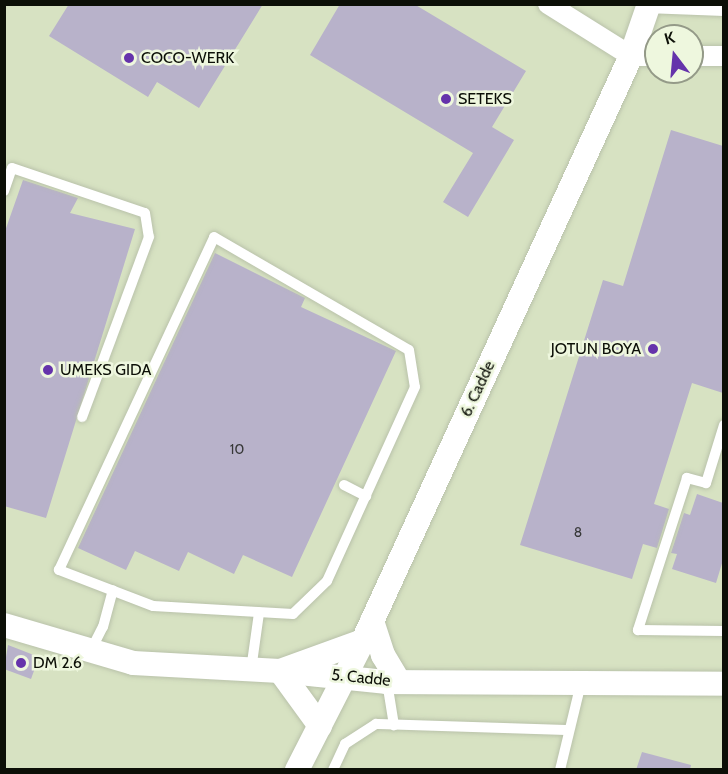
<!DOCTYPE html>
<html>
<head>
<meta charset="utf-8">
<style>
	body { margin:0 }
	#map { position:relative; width:728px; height:774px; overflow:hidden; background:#e1e9d1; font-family:Cabin,sans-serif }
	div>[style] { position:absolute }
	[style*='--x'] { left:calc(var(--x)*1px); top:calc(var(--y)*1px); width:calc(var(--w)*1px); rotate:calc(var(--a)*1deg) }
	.built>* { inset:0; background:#d7e2c2 }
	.building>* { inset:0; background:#b8b2ca }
	.roads { filter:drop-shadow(0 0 2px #b9c2aa) drop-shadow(0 0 2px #b9c2aa) }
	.service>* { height:10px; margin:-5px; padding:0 5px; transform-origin:5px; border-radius:5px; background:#fff }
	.minor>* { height:20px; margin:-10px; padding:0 10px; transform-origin:10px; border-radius:10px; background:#fff }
	.tertiary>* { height:24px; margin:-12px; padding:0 12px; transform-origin:12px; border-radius:12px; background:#fff }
	.dots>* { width:16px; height:16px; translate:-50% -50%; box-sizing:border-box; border:3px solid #eef7de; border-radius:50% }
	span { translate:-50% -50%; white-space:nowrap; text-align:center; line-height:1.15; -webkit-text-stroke:5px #eef7de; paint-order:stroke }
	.number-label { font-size:14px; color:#373838 }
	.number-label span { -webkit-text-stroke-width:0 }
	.poi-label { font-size:16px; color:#0c0f07 }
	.left { translate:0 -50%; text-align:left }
	.right { translate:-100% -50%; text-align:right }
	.street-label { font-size:16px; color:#0c0f07 }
	.frame { position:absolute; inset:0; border:6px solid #0c0f07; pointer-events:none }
	.north { position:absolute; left:644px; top:24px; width:60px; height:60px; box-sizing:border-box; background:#eef7de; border:2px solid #949a88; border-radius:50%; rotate:344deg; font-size:16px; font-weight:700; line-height:24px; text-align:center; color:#0c0f07 }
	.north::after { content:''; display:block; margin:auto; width:21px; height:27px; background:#6533ab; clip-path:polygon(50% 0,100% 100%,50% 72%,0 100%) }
</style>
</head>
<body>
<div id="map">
	<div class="built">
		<i style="clip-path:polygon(evenodd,5px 5px,723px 5px,723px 769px,5px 769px,5px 5px,656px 36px,692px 36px,692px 72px,656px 72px,656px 36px)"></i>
	</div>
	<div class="building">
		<i style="clip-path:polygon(69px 4px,263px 4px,199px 108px,157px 82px,148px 97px,49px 36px)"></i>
		<i style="clip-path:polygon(340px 4px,414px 4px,526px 71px,492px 127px,514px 140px,468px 217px,443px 202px,473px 153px,310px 55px)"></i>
		<i style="clip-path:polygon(671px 130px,723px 146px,723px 393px,692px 383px,654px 504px,669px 509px,657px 548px,643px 544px,632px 579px,520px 545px,603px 280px,623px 286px)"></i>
		<i style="clip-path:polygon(23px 180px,78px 198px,70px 213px,135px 229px,46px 518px,4px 506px,4px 234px)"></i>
		<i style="clip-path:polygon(215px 253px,305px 298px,301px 307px,396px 351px,292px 577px,243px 555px,234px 574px,188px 552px,179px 571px,135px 551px,126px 570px,78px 548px)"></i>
		<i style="clip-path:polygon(697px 494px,723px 503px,723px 560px,716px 583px,672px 569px,677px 554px,671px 553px,684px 513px,690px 515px)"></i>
		<i style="clip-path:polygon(8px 645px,39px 657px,31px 679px,4px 669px)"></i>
		<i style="clip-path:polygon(642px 752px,691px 765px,690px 770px,636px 770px)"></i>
	</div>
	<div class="roads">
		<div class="service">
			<i style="--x:646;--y:8;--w:78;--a:2.2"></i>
			<i style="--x:4;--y:191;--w:24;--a:-71"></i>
			<i style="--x:12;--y:168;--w:140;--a:18.7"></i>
			<i style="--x:145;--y:213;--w:24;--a:81"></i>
			<i style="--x:149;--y:237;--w:192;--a:110.4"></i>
			<i style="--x:214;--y:237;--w:225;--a:30.1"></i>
			<i style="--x:409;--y:350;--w:37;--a:81"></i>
			<i style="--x:415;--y:387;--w:213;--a:114.4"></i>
			<i style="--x:327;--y:581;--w:47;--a:135.9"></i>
			<i style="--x:293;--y:614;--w:140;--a:-176.7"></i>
			<i style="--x:153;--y:606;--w:101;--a:-159"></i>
			<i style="--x:59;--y:570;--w:367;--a:-65"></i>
			<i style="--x:724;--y:425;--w:61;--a:107.2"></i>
			<i style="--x:706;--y:483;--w:20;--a:-165"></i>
			<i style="--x:687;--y:478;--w:160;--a:107.9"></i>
			<i style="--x:638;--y:630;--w:86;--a:0.7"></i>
			<i style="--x:344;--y:485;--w:25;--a:27"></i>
			<i style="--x:90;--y:652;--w:28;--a:-63"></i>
			<i style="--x:103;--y:627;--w:38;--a:-75"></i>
			<i style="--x:251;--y:670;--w:58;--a:-82"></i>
			<i style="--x:387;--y:682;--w:44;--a:80.8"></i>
			<i style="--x:333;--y:770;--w:29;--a:-65"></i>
			<i style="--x:345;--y:744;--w:37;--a:-33"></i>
			<i style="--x:376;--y:724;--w:193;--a:1.8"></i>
			<i style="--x:560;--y:770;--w:89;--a:-76.4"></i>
		</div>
		<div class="minor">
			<i style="--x:548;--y:4;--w:98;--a:32.1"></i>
			<i style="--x:631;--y:56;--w:25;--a:0"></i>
			<i style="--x:692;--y:56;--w:32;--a:0"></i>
		</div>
		<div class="tertiary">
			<i style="--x:372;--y:621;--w:36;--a:72"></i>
			<i style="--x:383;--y:655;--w:31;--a:59"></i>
			<i style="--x:4;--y:625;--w:134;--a:16.4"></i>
			<i style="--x:133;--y:663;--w:147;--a:3.1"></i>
			<i style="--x:280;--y:671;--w:108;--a:5.9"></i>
			<i style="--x:387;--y:682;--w:337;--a:0.3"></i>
			<i style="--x:320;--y:726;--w:68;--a:-126"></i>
			<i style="--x:280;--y:671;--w:88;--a:-19.9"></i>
			<i style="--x:297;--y:770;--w:145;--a:-62.9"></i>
			<i style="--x:363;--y:641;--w:643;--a:-65.39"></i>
			<i style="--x:631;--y:56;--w:55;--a:-70.9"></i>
		</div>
	</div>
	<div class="dots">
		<i style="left:129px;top:58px;background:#6533ab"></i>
		<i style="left:446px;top:99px;background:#6533ab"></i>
		<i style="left:653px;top:349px;background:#6533ab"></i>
		<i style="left:48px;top:370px;background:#6533ab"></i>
		<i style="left:21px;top:663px;background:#6533ab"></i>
	</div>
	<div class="number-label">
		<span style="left:237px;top:449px">10</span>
		<span style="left:578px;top:532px">8</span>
	</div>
	<div class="poi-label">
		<span class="left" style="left:141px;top:58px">COCO-WERK</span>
		<span class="left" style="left:458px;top:99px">SETEKS</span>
		<span class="right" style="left:641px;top:349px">JOTUN BOYA</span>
		<span class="left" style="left:60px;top:370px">UMEKS GIDA</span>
		<span class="left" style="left:33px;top:663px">DM 2.6</span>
	</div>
	<div class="street-label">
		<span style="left:478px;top:389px;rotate:-65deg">6. Cadde</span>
		<span style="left:361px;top:678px;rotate:6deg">5. Cadde</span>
	</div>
	<div class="frame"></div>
	<div class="north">K</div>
</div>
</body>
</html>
